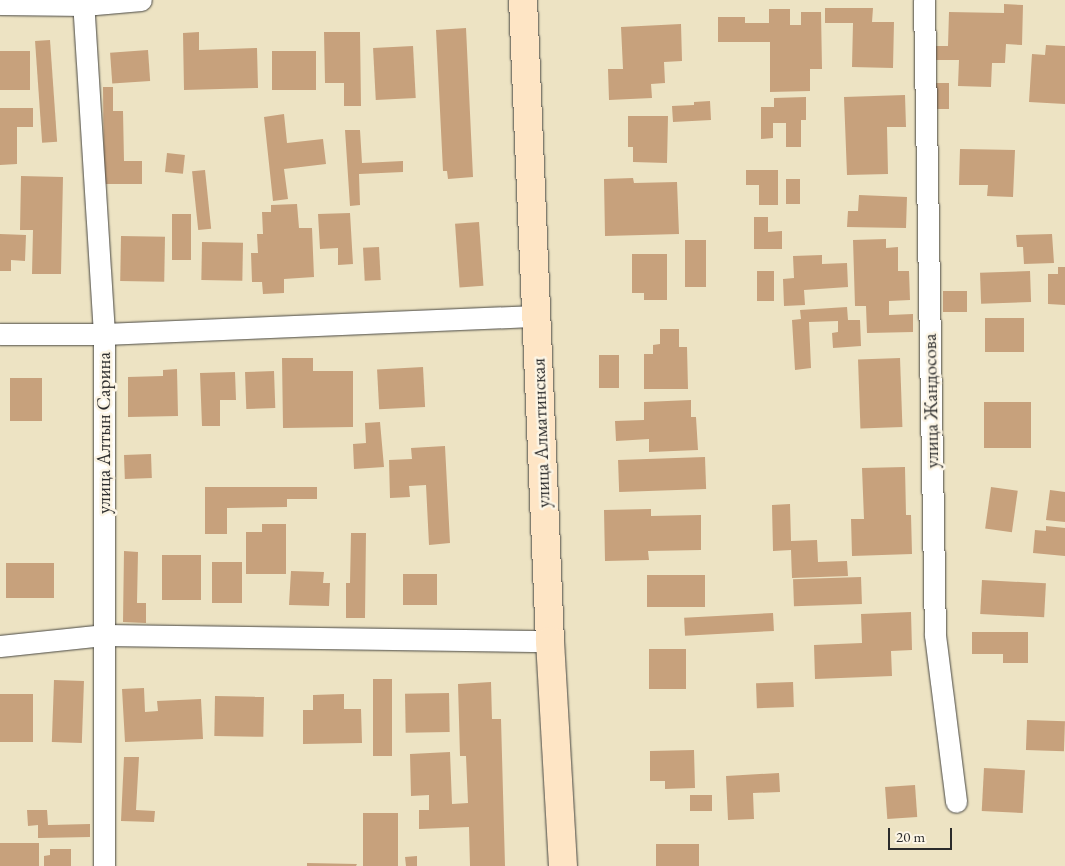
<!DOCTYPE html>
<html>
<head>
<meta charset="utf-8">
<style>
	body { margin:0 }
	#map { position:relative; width:1065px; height:866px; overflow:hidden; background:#ede3c3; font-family:"EB Garamond",serif }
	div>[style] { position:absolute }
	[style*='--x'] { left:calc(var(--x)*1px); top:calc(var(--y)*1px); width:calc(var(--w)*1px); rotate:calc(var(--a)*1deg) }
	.building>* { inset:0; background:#c7a17c; transform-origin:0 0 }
	.roads { filter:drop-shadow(0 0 1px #484742) drop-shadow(0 0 1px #484742) }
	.street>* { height:21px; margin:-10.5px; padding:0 10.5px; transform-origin:10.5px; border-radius:10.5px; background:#fff }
	.secondary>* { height:28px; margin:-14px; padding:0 14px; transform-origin:14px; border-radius:14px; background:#fee5c5 }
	span { translate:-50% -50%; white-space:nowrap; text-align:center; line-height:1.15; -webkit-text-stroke:5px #fcf5e5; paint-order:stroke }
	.street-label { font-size:19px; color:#2b2b2b }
	.scale { position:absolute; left:888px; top:828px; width:64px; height:22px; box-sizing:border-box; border:2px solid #2b2b2b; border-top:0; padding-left:6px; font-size:15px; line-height:18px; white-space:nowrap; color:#2b2b2b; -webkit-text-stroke:4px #fcf5e5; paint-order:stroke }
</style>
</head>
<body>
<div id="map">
	<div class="building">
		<i style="clip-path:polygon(1004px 4px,1023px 5px,1022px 45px,1006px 44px,1005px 63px,992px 63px,991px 87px,958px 86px,959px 60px,935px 60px,935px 46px,948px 46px,949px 12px,1004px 13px)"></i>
		<i style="clip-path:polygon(825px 8px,873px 8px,872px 22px,894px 22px,893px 68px,852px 67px,853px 23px,825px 23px)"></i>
		<i style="clip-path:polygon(769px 9px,790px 9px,790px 25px,801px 25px,801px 12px,821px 12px,822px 69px,810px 69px,810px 91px,770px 92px,770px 42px,718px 42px,718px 17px,745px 17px,745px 23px,769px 23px)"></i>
		<i style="clip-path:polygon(681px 24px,682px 61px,664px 62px,665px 83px,651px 84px,652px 98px,609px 100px,608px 69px,623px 69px,621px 27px)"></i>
		<i style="clip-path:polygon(466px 28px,473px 177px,448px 179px,447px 171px,443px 171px,436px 30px)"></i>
		<i style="clip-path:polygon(199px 32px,199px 50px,257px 48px,258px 88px,184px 90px,183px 33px)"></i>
		<i style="clip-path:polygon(324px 32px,360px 32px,361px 106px,344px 106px,344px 83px,325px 83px)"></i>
		<i style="left:50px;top:40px;width:102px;height:15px;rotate:86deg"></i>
		<i style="clip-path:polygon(1046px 45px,1065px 46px,1065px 104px,1029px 102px,1032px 54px,1045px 55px)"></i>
		<i style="left:413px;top:46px;width:52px;height:40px;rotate:87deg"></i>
		<i style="left:148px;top:50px;width:31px;height:38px;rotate:86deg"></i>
		<i style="left:0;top:51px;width:30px;height:39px"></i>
		<i style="left:272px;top:51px;width:44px;height:39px"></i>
		<i style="left:935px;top:83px;width:14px;height:26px"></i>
		<i style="clip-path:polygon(103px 87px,113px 87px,113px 111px,123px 111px,124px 161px,142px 161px,142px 184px,104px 184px)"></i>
		<i style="clip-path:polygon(905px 95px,906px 127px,887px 127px,888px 174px,847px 175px,844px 97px)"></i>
		<i style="clip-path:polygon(806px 97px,806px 120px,801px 120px,801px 147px,786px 147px,786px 123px,773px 123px,773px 138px,761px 139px,761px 107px,774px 107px,774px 98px)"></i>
		<i style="clip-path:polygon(710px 101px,711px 120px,673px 122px,672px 106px,694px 105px,694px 102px)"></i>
		<i style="clip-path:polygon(0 108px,33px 108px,33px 127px,17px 127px,17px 164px,0 165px)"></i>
		<i style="clip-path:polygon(284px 114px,287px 143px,323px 139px,326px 164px,284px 169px,288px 199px,273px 201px,264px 117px)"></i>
		<i style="clip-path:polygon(628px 116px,668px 116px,667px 163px,633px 162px,633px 147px,628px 147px)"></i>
		<i style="clip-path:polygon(345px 130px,360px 130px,362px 163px,403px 161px,403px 172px,359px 174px,360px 205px,350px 206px)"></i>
		<i style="clip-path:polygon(960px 149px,1015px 150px,1013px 197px,987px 196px,988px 185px,959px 185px)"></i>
		<i style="left:167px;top:153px;width:18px;height:19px;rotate:6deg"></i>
		<i style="left:205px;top:170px;width:59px;height:13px;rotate:84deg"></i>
		<i style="clip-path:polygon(746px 170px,778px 170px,778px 205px,759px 205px,759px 185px,746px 185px)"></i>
		<i style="clip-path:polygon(21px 176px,63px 177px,61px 274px,32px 274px,33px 230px,20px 230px)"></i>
		<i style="clip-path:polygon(633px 178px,634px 183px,677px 182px,679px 234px,605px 236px,604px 179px)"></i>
		<i style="left:786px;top:179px;width:14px;height:25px"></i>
		<i style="clip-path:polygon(859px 195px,907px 197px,906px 228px,847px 227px,848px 211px,858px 211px)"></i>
		<i style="clip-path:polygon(297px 204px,299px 228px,312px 228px,314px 277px,284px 279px,284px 293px,263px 294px,262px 282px,252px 282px,251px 253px,258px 253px,257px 234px,263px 234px,262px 212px,271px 212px,271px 205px)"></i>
		<i style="clip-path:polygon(350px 213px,353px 264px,338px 265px,338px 248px,320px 249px,318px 214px)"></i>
		<i style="left:172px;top:214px;width:19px;height:46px"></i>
		<i style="clip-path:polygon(754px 217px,768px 217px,768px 232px,782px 231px,782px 249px,754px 249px)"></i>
		<i style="left:479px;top:222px;width:64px;height:24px;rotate:86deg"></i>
		<i style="clip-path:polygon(0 234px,26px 235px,25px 261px,11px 260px,11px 271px,0 271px)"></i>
		<i style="clip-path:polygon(1052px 234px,1054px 263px,1024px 264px,1023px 247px,1017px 247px,1016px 235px)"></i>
		<i style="left:121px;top:236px;width:44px;height:45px;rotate:1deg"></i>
		<i style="clip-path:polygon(886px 239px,886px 248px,898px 247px,898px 271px,909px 271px,910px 300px,889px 301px,889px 315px,913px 314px,913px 332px,867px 333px,866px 306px,855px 306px,853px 240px)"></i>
		<i style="left:685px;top:240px;width:21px;height:47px"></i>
		<i style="left:202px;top:242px;width:41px;height:38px;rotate:1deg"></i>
		<i style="left:379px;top:247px;width:33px;height:16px;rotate:87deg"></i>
		<i style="clip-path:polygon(632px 254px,667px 254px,667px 300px,644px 300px,644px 293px,632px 293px)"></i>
		<i style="clip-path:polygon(822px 255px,822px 264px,847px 263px,848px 287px,804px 290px,805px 305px,784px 306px,783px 279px,794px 278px,793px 256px)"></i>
		<i style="clip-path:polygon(1058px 267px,1065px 267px,1065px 305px,1048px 304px,1048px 274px,1058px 274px)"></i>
		<i style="left:757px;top:271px;width:17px;height:30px"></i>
		<i style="left:1030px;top:271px;width:31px;height:50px;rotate:88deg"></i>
		<i style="left:943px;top:291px;width:24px;height:21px"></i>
		<i style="clip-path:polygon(847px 307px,848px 320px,860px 320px,861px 346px,833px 348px,832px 333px,838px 332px,838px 321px,809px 322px,811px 368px,795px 370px,792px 320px,801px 319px,800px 310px)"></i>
		<i style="left:985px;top:318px;width:39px;height:34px"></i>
		<i style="clip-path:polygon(660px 329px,679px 329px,679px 347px,687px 347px,688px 389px,644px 389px,644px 354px,653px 354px,653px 345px,660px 344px)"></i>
		<i style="left:599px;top:355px;width:20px;height:33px"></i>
		<i style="clip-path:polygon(282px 358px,313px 358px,313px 371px,353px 371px,353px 427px,283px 428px)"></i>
		<i style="left:900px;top:358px;width:69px;height:42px;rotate:88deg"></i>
		<i style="left:423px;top:367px;width:40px;height:46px;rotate:87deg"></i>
		<i style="clip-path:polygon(177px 369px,178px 416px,128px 417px,128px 377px,163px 376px,163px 370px)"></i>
		<i style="left:274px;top:371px;width:37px;height:29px;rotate:88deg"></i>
		<i style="clip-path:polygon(235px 372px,236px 400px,220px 400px,220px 426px,202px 426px,200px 373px)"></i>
		<i style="left:10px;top:378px;width:32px;height:43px"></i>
		<i style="clip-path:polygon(691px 400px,691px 417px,696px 417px,698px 450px,649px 452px,649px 439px,616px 441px,615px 421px,644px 420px,644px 402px)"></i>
		<i style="left:984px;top:402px;width:47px;height:46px"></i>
		<i style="clip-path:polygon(380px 422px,384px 467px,354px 469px,353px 444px,366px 443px,365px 423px)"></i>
		<i style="clip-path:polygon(445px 446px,450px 543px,429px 545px,426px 485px,409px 486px,410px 497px,390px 498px,389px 460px,412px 459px,411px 448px)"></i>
		<i style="left:151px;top:454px;width:24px;height:27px;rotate:88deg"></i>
		<i style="left:705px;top:457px;width:32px;height:87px;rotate:88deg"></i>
		<i style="clip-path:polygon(905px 467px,906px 515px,911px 515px,912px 554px,852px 556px,851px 519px,864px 519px,862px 468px)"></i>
		<i style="clip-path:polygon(205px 487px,317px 487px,317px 499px,287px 499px,287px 507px,227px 508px,227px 534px,205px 534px)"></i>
		<i style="left:991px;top:487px;width:27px;height:42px;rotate:8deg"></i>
		<i style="clip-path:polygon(1050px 490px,1065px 492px,1065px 522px,1046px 520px)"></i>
		<i style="clip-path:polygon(790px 504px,791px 541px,817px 540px,818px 562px,847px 561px,848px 576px,792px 578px,791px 550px,773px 551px,772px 505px)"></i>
		<i style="clip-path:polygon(651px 509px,651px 516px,701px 515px,701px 550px,648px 551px,649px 560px,605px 561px,604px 510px)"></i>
		<i style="clip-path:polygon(262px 524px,286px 524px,286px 574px,246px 574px,246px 532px,262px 532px)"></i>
		<i style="clip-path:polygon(1046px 526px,1065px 528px,1065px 556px,1033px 553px,1035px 530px,1046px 531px)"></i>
		<i style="clip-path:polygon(351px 533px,366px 533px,365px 618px,346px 618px,346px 583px,350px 583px)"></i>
		<i style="clip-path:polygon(124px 551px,138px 552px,137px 603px,146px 603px,146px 623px,123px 622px)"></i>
		<i style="left:162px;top:555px;width:39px;height:45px"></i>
		<i style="left:212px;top:562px;width:30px;height:41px"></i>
		<i style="left:6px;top:563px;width:48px;height:35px"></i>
		<i style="clip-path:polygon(291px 571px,324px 572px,323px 583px,330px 583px,329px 606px,289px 605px)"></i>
		<i style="left:437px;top:574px;width:31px;height:34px;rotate:90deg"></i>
		<i style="left:705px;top:575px;width:32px;height:58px;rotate:90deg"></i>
		<i style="left:861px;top:577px;width:27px;height:68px;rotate:88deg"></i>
		<i style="left:982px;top:580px;width:64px;height:34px;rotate:3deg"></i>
		<i style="clip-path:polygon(911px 612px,912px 650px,891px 651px,892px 676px,815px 679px,814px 645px,862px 643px,861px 614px)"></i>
		<i style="left:773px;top:613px;width:18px;height:89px;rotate:87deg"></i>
		<i style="clip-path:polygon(972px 632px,1028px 632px,1028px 663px,1003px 663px,1003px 654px,972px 654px)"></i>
		<i style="left:649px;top:649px;width:37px;height:40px"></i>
		<i style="left:373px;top:679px;width:19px;height:77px"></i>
		<i style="left:54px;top:680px;width:30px;height:62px;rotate:2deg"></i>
		<i style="clip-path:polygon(491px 682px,492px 719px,501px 719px,505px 866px,470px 866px,469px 827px,419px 829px,419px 810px,429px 810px,429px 795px,411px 796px,410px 754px,450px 752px,452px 804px,468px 803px,466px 756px,460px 756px,458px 684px)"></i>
		<i style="left:793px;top:682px;width:25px;height:37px;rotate:88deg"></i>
		<i style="clip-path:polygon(144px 688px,145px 712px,158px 711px,157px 701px,201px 699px,203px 739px,125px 742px,122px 689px)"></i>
		<i style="left:449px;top:693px;width:39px;height:44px;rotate:89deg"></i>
		<i style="left:0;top:694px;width:33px;height:48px"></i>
		<i style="clip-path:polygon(344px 694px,344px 709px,361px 709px,362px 743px,303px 744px,303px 710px,313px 710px,313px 695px)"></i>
		<i style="left:215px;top:696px;width:49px;height:40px;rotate:1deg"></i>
		<i style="left:1027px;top:720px;width:38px;height:30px;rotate:2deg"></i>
		<i style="clip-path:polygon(694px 750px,695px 788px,665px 789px,665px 781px,650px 781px,650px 751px)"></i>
		<i style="clip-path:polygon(124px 757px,139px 757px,136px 810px,155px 811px,154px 822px,121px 821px)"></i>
		<i style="left:984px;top:768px;width:41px;height:43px;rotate:3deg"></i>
		<i style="clip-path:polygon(779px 773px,780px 792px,753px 793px,754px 819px,728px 820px,726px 776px)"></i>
		<i style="left:915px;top:785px;width:32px;height:30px;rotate:86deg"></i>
		<i style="left:712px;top:795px;width:16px;height:22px;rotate:90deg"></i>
		<i style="clip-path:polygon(27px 810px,47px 810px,48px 825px,90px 824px,90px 837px,38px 838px,38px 825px,28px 826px)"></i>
		<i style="left:363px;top:813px;width:35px;height:53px"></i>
		<i style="left:0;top:843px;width:39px;height:23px"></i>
		<i style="left:656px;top:844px;width:43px;height:22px"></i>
		<i style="clip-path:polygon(50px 849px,71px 849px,71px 866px,44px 866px,44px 856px,50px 855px)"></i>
		<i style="clip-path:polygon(417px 856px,417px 866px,406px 866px,405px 857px)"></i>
		<i style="clip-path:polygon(307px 863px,357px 864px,356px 866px,307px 866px)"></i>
	</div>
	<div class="roads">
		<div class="street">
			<i style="--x:83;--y:0;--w:335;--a:86.4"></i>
			<i style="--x:104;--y:334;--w:532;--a:90"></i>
			<i style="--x:924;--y:0;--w:635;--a:89.01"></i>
			<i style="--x:935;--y:635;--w:168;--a:82.8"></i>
			<i style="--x:0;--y:4;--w:84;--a:0.7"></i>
			<i style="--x:84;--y:5;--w:57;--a:-5"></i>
			<i style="--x:0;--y:334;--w:104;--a:0"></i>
			<i style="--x:104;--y:334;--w:433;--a:-2.4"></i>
			<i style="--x:0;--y:646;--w:106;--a:-6"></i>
			<i style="--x:105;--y:635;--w:445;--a:0.8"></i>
		</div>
		<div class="secondary">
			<i style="--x:523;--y:0;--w:642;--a:87.59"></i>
			<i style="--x:550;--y:641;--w:225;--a:86.7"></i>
		</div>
	</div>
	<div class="street-label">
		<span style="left:931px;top:401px;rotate:-91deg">улица Жандосова</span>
		<span style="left:104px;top:433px;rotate:-90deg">улица Алтын Сарина</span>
		<span style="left:541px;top:433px;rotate:-92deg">улица Алматинская</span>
	</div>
	<div class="scale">20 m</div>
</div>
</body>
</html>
